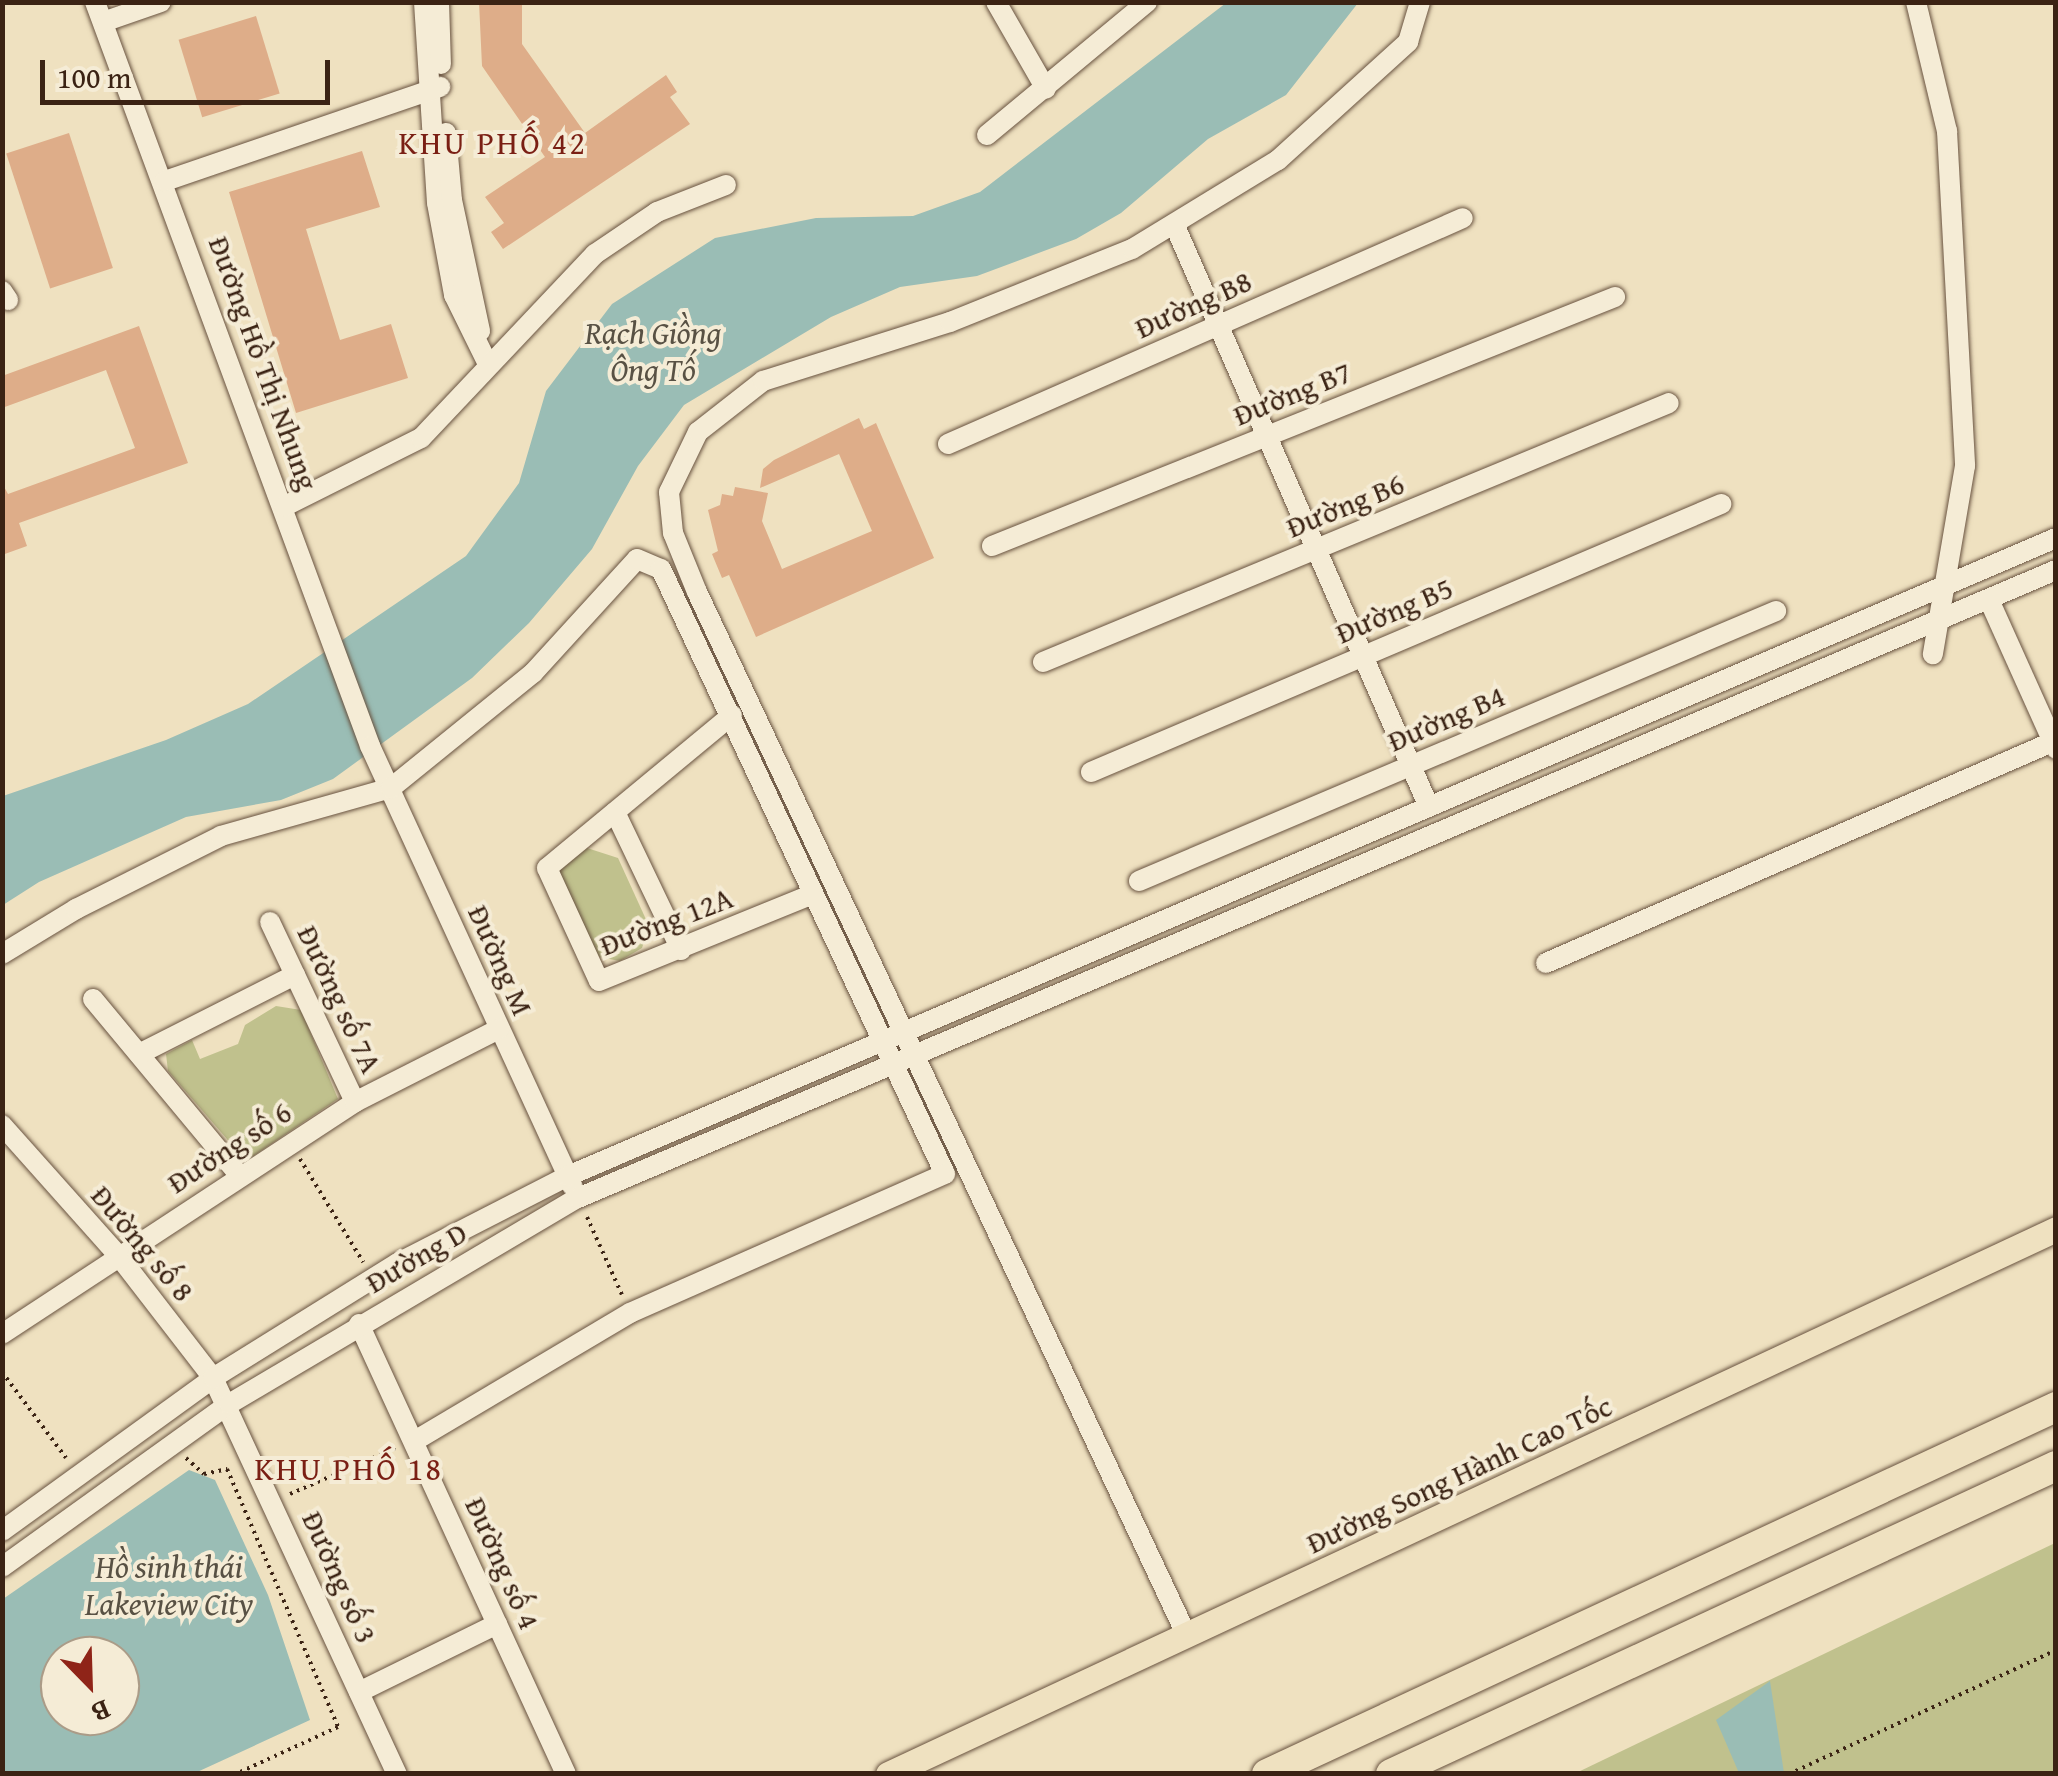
<!DOCTYPE html>
<html>
<head>
<meta charset="utf-8">
<style>
	body { margin:0 }
	#map { position:relative; width:2058px; height:1776px; overflow:hidden; background:#efe1c0; font-family:"Gentium Book Plus",serif }
	div>[style] { position:absolute }
	[style*='--x'] { left:calc(var(--x)*1px); top:calc(var(--y)*1px); width:calc(var(--w)*1px); rotate:calc(var(--a)*1deg) }
	.green>* { inset:0; background:#c0c18d }
	.water>* { inset:0; background:#9abdb5 }
	.building>* { inset:0; background:#dead89; transform-origin:0 0 }
	.path>* { height:4px; margin-top:-2px; transform-origin:0; background:repeating-linear-gradient(90deg,#3b2314 0 2.5px,transparent 0 7.5px) }
	.roads { filter:drop-shadow(0 0 2px #68523f) drop-shadow(0 0 2px #68523f) }
	.minor>* { height:20px; margin:-10px; padding:0 10px; transform-origin:10px; border-radius:10px; background:#f5ecd6 }
	.major>* { height:25px; margin:-12.5px; padding:0 12.5px; transform-origin:12.5px; border-radius:12.5px; background:#efe1c0 }
	.highway>* { height:30px; margin:-15px; padding:0 15px; transform-origin:15px; border-radius:15px; background:#efe1c0 }
	span { translate:-50% -50%; white-space:nowrap; text-align:center; line-height:1.15; -webkit-text-stroke:8px #f5ecd6; paint-order:stroke }
	.street-label { font-size:30px; color:#3b2314 }
	.neighbourhood-label { font-size:32px; color:#7a1f14; letter-spacing:2.5px }
	.water-label { font-size:32px; color:#585144; font-style:italic }
	.frame { position:absolute; inset:0; border:5px solid #3b2314; pointer-events:none }
	.north { position:absolute; left:40px; top:1636px; width:100px; height:100px; box-sizing:border-box; background:#f5ecd6; border:2px solid #ab9c88; border-radius:50%; rotate:157deg; font-size:28px; font-weight:700; line-height:40px; text-align:center; color:#3b2314 }
	.north::after { content:''; display:block; margin:auto; width:35px; height:45px; background:#8f2418; clip-path:polygon(50% 0,100% 100%,50% 72%,0 100%) }
	.scale { position:absolute; left:40px; top:60px; width:290px; height:45px; box-sizing:border-box; border:5px solid #3b2314; border-top:0; padding-left:12px; font-size:30px; line-height:35px; white-space:nowrap; color:#3b2314; -webkit-text-stroke:8px #f5ecd6; paint-order:stroke }
</style>
</head>
<body>
<div id="map">
	<div class="green">
		<i style="clip-path:polygon(587px 848px,618px 858px,649px 926px,642px 948px,620px 961px,599px 957px,558px 880px,560px 869px)"></i>
		<i style="clip-path:polygon(276px 1006px,301px 1010px,338px 1099px,246px 1161px,168px 1071px,166px 1054px,192px 1040px,200px 1059px,238px 1044px,245px 1025px)"></i>
		<i style="clip-path:polygon(2055px 1543px,2055px 1773px,1576px 1773px)"></i>
	</div>
	<div class="water">
		<i style="clip-path:polygon(1226px 3px,1358px 3px,1286px 95px,1208px 139px,1121px 213px,1076px 239px,977px 276px,900px 287px,831px 317px,684px 405px,638px 466px,592px 549px,529px 623px,472px 678px,333px 779px,281px 800px,186px 817px,39px 882px,3px 905px,3px 796px,166px 740px,248px 704px,466px 556px,519px 483px,546px 391px,612px 304px,715px 238px,816px 218px,913px 216px,980px 192px)"></i>
		<i style="clip-path:polygon(evenodd,189px 1470px,215px 1480px,268px 1595px,310px 1720px,195px 1773px,3px 1773px,3px 1599px,189px 1470px,60px 1656px,120px 1656px,120px 1716px,60px 1716px,60px 1656px)"></i>
		<i style="clip-path:polygon(1770px 1681px,1784px 1773px,1739px 1773px,1716px 1720px)"></i>
	</div>
	<div class="building">
		<i style="clip-path:polygon(479px 2px,522px 2px,522px 44px,585px 133px,666px 75px,677px 92px,670px 97px,690px 124px,503px 249px,491px 232px,504px 223px,485px 197px,545px 157px,482px 66px)"></i>
		<i style="left:256px;top:16px;width:81px;height:81px;rotate:73deg"></i>
		<i style="left:69px;top:133px;width:142px;height:66px;rotate:72deg"></i>
		<i style="clip-path:polygon(362px 151px,380px 207px,306px 229px,340px 340px,391px 324px,408px 378px,296px 413px,229px 192px)"></i>
		<i style="clip-path:polygon(139px 326px,188px 463px,19px 523px,27px 546px,2px 555px,2px 483px,8px 494px,135px 448px,106px 370px,2px 408px,2px 376px)"></i>
		<i style="clip-path:polygon(859px 418px,864px 429px,876px 423px,934px 558px,756px 637px,729px 575px,722px 578px,712px 554px,718px 551px,708px 510px,720px 505px,722px 494px,733px 496px,735px 487px,768px 493px,762px 521px,782px 569px,872px 531px,839px 454px,760px 488px,763px 469px,774px 460px)"></i>
	</div>
	<div class="path">
		<i style="--x:300;--y:1159;--w:121;--a:58.5"></i>
		<i style="--x:587;--y:1217;--w:85;--a:65.8"></i>
		<i style="--x:2;--y:1372;--w:107;--a:53.3"></i>
		<i style="--x:186;--y:1458;--w:24;--a:42"></i>
		<i style="--x:204;--y:1474;--w:24;--a:-12"></i>
		<i style="--x:227;--y:1469;--w:281;--a:66.7"></i>
		<i style="--x:338;--y:1727;--w:112;--a:155.3"></i>
		<i style="--x:290;--y:1494;--w:116;--a:-23.5"></i>
		<i style="--x:1789;--y:1774;--w:294;--a:-24.9"></i>
	</div>
	<div class="roads">
		<div class="minor">
			<i style="--x:95;--y:2;--w:793;--a:69.71"></i>
			<i style="--x:370;--y:746;--w:485;--a:65.3"></i>
			<i style="--x:424;--y:2;--w:201;--a:86.3"></i>
			<i style="--x:437;--y:203;--w:94;--a:79.5"></i>
			<i style="--x:454;--y:295;--w:75;--a:63.8"></i>
			<i style="--x:439;--y:2;--w:62;--a:88.2"></i>
			<i style="--x:996;--y:2;--w:100;--a:60.1"></i>
			<i style="--x:1916;--y:2;--w:133;--a:76.5"></i>
			<i style="--x:1947;--y:131;--w:335;--a:86.9"></i>
			<i style="--x:1965;--y:466;--w:191;--a:99.7"></i>
			<i style="--x:103;--y:22;--w:61;--a:-19"></i>
			<i style="--x:446;--y:133;--w:67;--a:84.9"></i>
			<i style="--x:452;--y:200;--w:134;--a:77.9"></i>
			<i style="--x:987;--y:135;--w:208;--a:-39.7"></i>
			<i style="--x:165;--y:181;--w:291;--a:-18.9"></i>
			<i style="--x:1175;--y:226;--w:634;--a:66.39"></i>
			<i style="--x:2;--y:291;--w:11;--a:56"></i>
			<i style="--x:948;--y:444;--w:562;--a:-23.69"></i>
			<i style="--x:285;--y:506;--w:152;--a:-26.6"></i>
			<i style="--x:421;--y:438;--w:253;--a:-46.6"></i>
			<i style="--x:595;--y:254;--w:75;--a:-34.1"></i>
			<i style="--x:657;--y:212;--w:74;--a:-21.4"></i>
			<i style="--x:992;--y:546;--w:671;--a:-21.79"></i>
			<i style="--x:1990;--y:602;--w:161;--a:65.8"></i>
			<i style="--x:1043;--y:662;--w:677;--a:-22.48"></i>
			<i style="--x:732;--y:715;--w:240;--a:140.4"></i>
			<i style="--x:547;--y:868;--w:124;--a:65.3"></i>
			<i style="--x:599;--y:981;--w:231;--a:-22.1"></i>
			<i style="--x:1091;--y:772;--w:685;--a:-23.04"></i>
			<i style="--x:615;--y:812;--w:153;--a:64.4"></i>
			<i style="--x:1139;--y:881;--w:692;--a:-22.97"></i>
			<i style="--x:270;--y:922;--w:199;--a:64.7"></i>
			<i style="--x:2;--y:954;--w:87;--a:-31.3"></i>
			<i style="--x:76;--y:909;--w:162;--a:-26.7"></i>
			<i style="--x:221;--y:836;--w:177;--a:-15.8"></i>
			<i style="--x:391;--y:788;--w:183;--a:-39"></i>
			<i style="--x:533;--y:673;--w:154;--a:-47.6"></i>
			<i style="--x:637;--y:559;--w:26;--a:23"></i>
			<i style="--x:661;--y:569;--w:668;--a:64.85"></i>
			<i style="--x:945;--y:1174;--w:344;--a:156.2"></i>
			<i style="--x:630;--y:1313;--w:251;--a:149.3"></i>
			<i style="--x:1546;--y:963;--w:552;--a:-23.59"></i>
			<i style="--x:93;--y:999;--w:229;--a:50.3"></i>
			<i style="--x:139;--y:1054;--w:175;--a:-26.9"></i>
			<i style="--x:2;--y:1125;--w:174;--a:48.3"></i>
			<i style="--x:118;--y:1255;--w:155;--a:52.3"></i>
			<i style="--x:213;--y:1378;--w:437;--a:65.1"></i>
			<i style="--x:359;--y:1324;--w:495;--a:65.3"></i>
			<i style="--x:2;--y:1334;--w:422;--a:-33.3"></i>
			<i style="--x:355;--y:1102;--w:161;--a:-26.9"></i>
			<i style="--x:2;--y:1531;--w:261;--a:-35.9"></i>
			<i style="--x:213;--y:1378;--w:218;--a:-31.9"></i>
			<i style="--x:398;--y:1263;--w:191;--a:-27.1"></i>
			<i style="--x:568;--y:1176;--w:1619;--a:-23.21"></i>
			<i style="--x:2;--y:1567;--w:279;--a:-35.7"></i>
			<i style="--x:229;--y:1404;--w:405;--a:-30.6"></i>
			<i style="--x:578;--y:1198;--w:1606;--a:-23.02"></i>
			<i style="--x:1187;--y:1636;--w:1153;--a:-115.14"></i>
			<i style="--x:697;--y:592;--w:64;--a:-112.1"></i>
			<i style="--x:673;--y:533;--w:41;--a:-95.6"></i>
			<i style="--x:669;--y:492;--w:67;--a:-64.2"></i>
			<i style="--x:698;--y:432;--w:83;--a:-38.1"></i>
			<i style="--x:763;--y:381;--w:196;--a:-17.5"></i>
			<i style="--x:950;--y:322;--w:196;--a:-21.9"></i>
			<i style="--x:1132;--y:249;--w:171;--a:-31.4"></i>
			<i style="--x:1278;--y:160;--w:176;--a:-42.2"></i>
			<i style="--x:1408;--y:42;--w:42;--a:-73.3"></i>
			<i style="--x:359;--y:1692;--w:154;--a:-26.2"></i>
		</div>
		<div class="major">
			<i style="--x:888;--y:1774;--w:1289;--a:-25.01"></i>
		</div>
		<div class="highway">
			<i style="--x:1267;--y:1774;--w:870;--a:-24.95"></i>
			<i style="--x:1391;--y:1774;--w:733;--a:-24.85"></i>
		</div>
	</div>
	<div class="street-label">
		<span style="left:1193px;top:304px;rotate:-24deg">Đường B8</span>
		<span style="left:264px;top:363px;rotate:70deg">Đường Hồ Thị Nhung</span>
		<span style="left:1292px;top:393px;rotate:-22deg">Đường B7</span>
		<span style="left:1345px;top:505px;rotate:-22deg">Đường B6</span>
		<span style="left:1394px;top:610px;rotate:-23deg">Đường B5</span>
		<span style="left:1446px;top:718px;rotate:-23deg">Đường B4</span>
		<span style="left:666px;top:921px;rotate:-21deg">Đường 12A</span>
		<span style="left:501px;top:960px;rotate:66deg">Đường M</span>
		<span style="left:340px;top:999px;rotate:65deg">Đường số 7A</span>
		<span style="left:229px;top:1147px;rotate:-33deg">Đường số 6</span>
		<span style="left:143px;top:1243px;rotate:50deg">Đường số 8</span>
		<span style="left:416px;top:1257px;rotate:-30deg">Đường D</span>
		<span style="left:1459px;top:1474px;rotate:-25deg">Đường Song Hành Cao Tốc</span>
		<span style="left:503px;top:1563px;rotate:66deg">Đường số 4</span>
		<span style="left:340px;top:1577px;rotate:66deg">Đường số 3</span>
	</div>
	<div class="neighbourhood-label">
		<span style="left:493px;top:143px">KHU PHỐ 42</span>
		<span style="left:349px;top:1469px">KHU PHỐ 18</span>
	</div>
	<div class="water-label">
		<span style="left:653px;top:352px">Rạch Giồng<br>Ông Tố</span>
		<span style="left:169px;top:1586px">Hồ sinh thái<br>Lakeview City</span>
	</div>
	<div class="frame"></div>
	<div class="north">B</div>
	<div class="scale">100 m</div>
</div>
</body>
</html>
